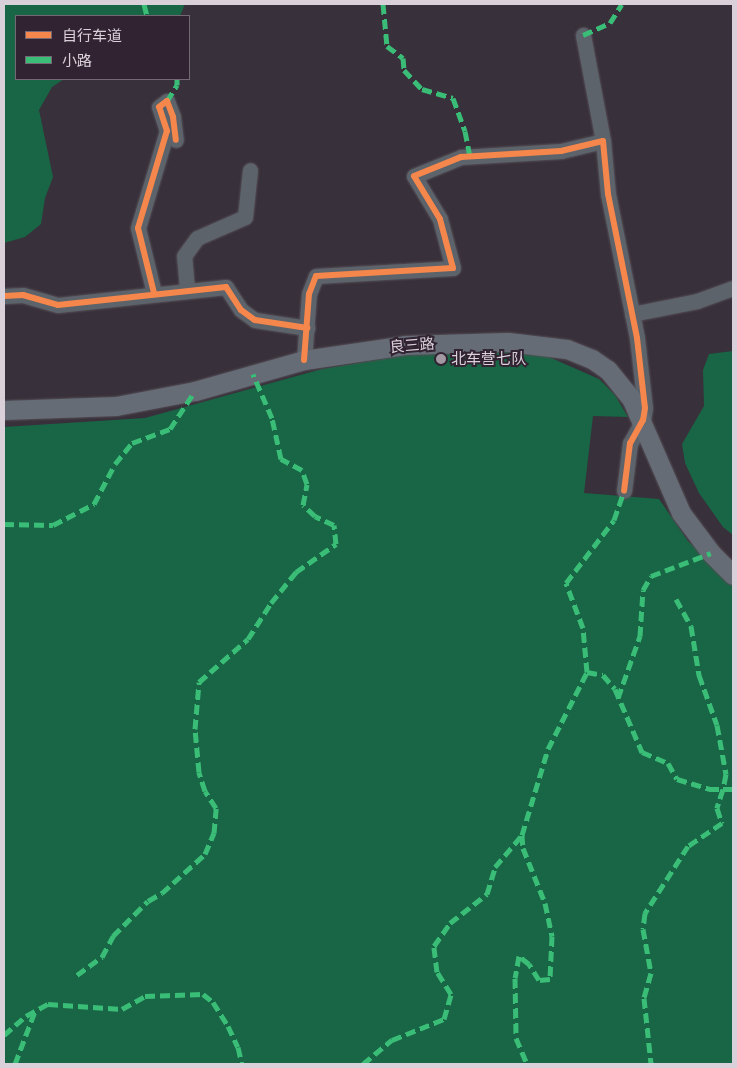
<!DOCTYPE html>
<html>
<head>
<meta charset="utf-8">
<style>
	body { margin:0 }
	#map { position:relative; width:737px; height:1068px; overflow:hidden; background:#38303a; font-family:Lato,"Noto Sans SC",sans-serif }
	div>[style] { position:absolute }
	[style*='--x'] { left:calc(var(--x)*1px); top:calc(var(--y)*1px); width:calc(var(--w)*1px); rotate:calc(var(--a)*1deg) }
	.forest>* { inset:0; background:#186645 }
	.roads { filter:drop-shadow(0 0 1px #544e56) drop-shadow(0 0 1px #544e56) }
	.minor>* { height:15px; margin:-7.5px; padding:0 7.5px; transform-origin:7.5px; border-radius:7.5px; background:#5d636b }
	.major>* { height:19px; margin:-9.5px; padding:0 9.5px; transform-origin:9.5px; border-radius:9.5px; background:#656c76 }
	.quiet>* { height:5px; margin-top:-2.5px; transform-origin:0; background:repeating-linear-gradient(90deg,#3abd76 0 10px,transparent 0 15px) }
	.cycleway>* { height:6px; margin:-3px; padding:0 3px; transform-origin:3px; border-radius:3px; background:#f5874c }
	.dots>* { width:14px; height:14px; translate:-50% -50%; box-sizing:border-box; border:2px solid #322332; border-radius:50% }
	span { translate:-50% -50%; white-space:nowrap; text-align:center; line-height:1.15; -webkit-text-stroke:4px #322332; paint-order:stroke }
	.street-label { font-size:15px; color:#d9d0da }
	.poi-label { font-size:15px; color:#d9d0da }
	.left { translate:0 -50%; text-align:left }
	.frame { position:absolute; inset:0; border:5px solid #d9d0da; pointer-events:none }
	.legend { position:absolute; left:15px; top:15px; width:175px; height:65px; box-sizing:border-box; background:#322332; border:1px solid #756875; margin:0; padding:6px 9px; list-style:none; font-size:15px; color:#d9d0da }
	.legend li { display:flex; align-items:center; gap:10px; height:25px }
	.legend b { width:25px; border:1px solid #756875 }
</style>
</head>
<body>
<div id="map">
	<div class="forest">
		<i style="clip-path:polygon(4px 4px,185px 4px,180px 16px,16px 16px,16px 79px,64px 79px,52px 87px,39px 110px,53px 177px,45px 198px,41px 224px,25px 237px,4px 243px)"></i>
		<i style="clip-path:polygon(456px 351px,523px 352px,549px 357px,599px 379px,615px 395px,628px 417px,593px 416px,584px 493px,659px 499px,688px 541px,733px 583px,733px 1064px,4px 1064px,4px 427px,145px 418px,322px 369px,407px 355px)"></i>
		<i style="clip-path:polygon(733px 351px,733px 535px,723px 527px,699px 493px,685px 463px,682px 444px,704px 406px,703px 370px,709px 354px)"></i>
	</div>
	<div class="roads">
		<div class="minor">
			<i style="--x:583;--y:35;--w:108;--a:79.3"></i>
			<i style="--x:187;--y:289;--w:33;--a:-95"></i>
			<i style="--x:184;--y:256;--w:22;--a:-54"></i>
			<i style="--x:197;--y:238;--w:52;--a:-23.6"></i>
			<i style="--x:245;--y:217;--w:47;--a:-83.9"></i>
			<i style="--x:154;--y:293;--w:67;--a:-103.8"></i>
			<i style="--x:138;--y:228;--w:101;--a:-73.4"></i>
			<i style="--x:167;--y:131;--w:25;--a:-108"></i>
			<i style="--x:159;--y:107;--w:10;--a:-37"></i>
			<i style="--x:167;--y:101;--w:17;--a:69"></i>
			<i style="--x:173;--y:117;--w:23;--a:83"></i>
			<i style="--x:4;--y:296;--w:19;--a:-3"></i>
			<i style="--x:23;--y:295;--w:36;--a:16"></i>
			<i style="--x:58;--y:305;--w:169;--a:-6.1"></i>
			<i style="--x:226;--y:287;--w:27;--a:57"></i>
			<i style="--x:241;--y:310;--w:17;--a:36"></i>
			<i style="--x:255;--y:320;--w:53;--a:8.7"></i>
			<i style="--x:632;--y:314;--w:66;--a:-11.3"></i>
			<i style="--x:697;--y:301;--w:38;--a:-20"></i>
			<i style="--x:304;--y:360;--w:66;--a:-85.7"></i>
			<i style="--x:309;--y:294;--w:19;--a:-69"></i>
			<i style="--x:316;--y:276;--w:137;--a:-3.3"></i>
			<i style="--x:453;--y:268;--w:51;--a:-104.9"></i>
			<i style="--x:440;--y:219;--w:50;--a:-121.2"></i>
			<i style="--x:414;--y:176;--w:51;--a:-22"></i>
			<i style="--x:461;--y:157;--w:100;--a:-3.4"></i>
			<i style="--x:561;--y:151;--w:43;--a:-13.4"></i>
			<i style="--x:603;--y:141;--w:53;--a:84.6"></i>
			<i style="--x:608;--y:194;--w:147;--a:78.6"></i>
			<i style="--x:637;--y:338;--w:70;--a:83.5"></i>
			<i style="--x:645;--y:408;--w:12;--a:99"></i>
			<i style="--x:643;--y:420;--w:26;--a:119"></i>
			<i style="--x:630;--y:443;--w:48;--a:97.1"></i>
		</div>
		<div class="major">
			<i style="--x:4;--y:410;--w:112;--a:-2"></i>
			<i style="--x:116;--y:406;--w:80;--a:-10.8"></i>
			<i style="--x:195;--y:391;--w:113;--a:-15.9"></i>
			<i style="--x:304;--y:360;--w:102;--a:-8.4"></i>
			<i style="--x:405;--y:345;--w:103;--a:-1.7"></i>
			<i style="--x:508;--y:342;--w:59;--a:6.8"></i>
			<i style="--x:567;--y:349;--w:27;--a:22"></i>
			<i style="--x:592;--y:359;--w:19;--a:35"></i>
			<i style="--x:608;--y:370;--w:36;--a:51"></i>
			<i style="--x:631;--y:398;--w:125;--a:66.5"></i>
			<i style="--x:681;--y:513;--w:50;--a:53.1"></i>
			<i style="--x:711;--y:553;--w:31;--a:45"></i>
		</div>
	</div>
	<div class="quiet">
		<i style="--x:144;--y:4;--w:12;--a:76"></i>
		<i style="--x:383;--y:4;--w:42;--a:84.6"></i>
		<i style="--x:387;--y:46;--w:20;--a:37"></i>
		<i style="--x:403;--y:58;--w:12;--a:85"></i>
		<i style="--x:404;--y:70;--w:26;--a:47"></i>
		<i style="--x:422;--y:89;--w:32;--a:16"></i>
		<i style="--x:453;--y:98;--w:35;--a:70"></i>
		<i style="--x:465;--y:131;--w:26;--a:79"></i>
		<i style="--x:583;--y:35;--w:30;--a:-24"></i>
		<i style="--x:610;--y:23;--w:22;--a:-58"></i>
		<i style="--x:167;--y:101;--w:19;--a:-58"></i>
		<i style="--x:177;--y:85;--w:6;--a:-90"></i>
		<i style="--x:4;--y:524;--w:49;--a:1.2"></i>
		<i style="--x:53;--y:525;--w:46;--a:-27.1"></i>
		<i style="--x:94;--y:504;--w:45;--a:-62.3"></i>
		<i style="--x:115;--y:464;--w:27;--a:-51"></i>
		<i style="--x:132;--y:443;--w:40;--a:-20.2"></i>
		<i style="--x:170;--y:429;--w:45;--a:-56.7"></i>
		<i style="--x:676;--y:599;--w:31;--a:61"></i>
		<i style="--x:691;--y:626;--w:50;--a:80.7"></i>
		<i style="--x:699;--y:675;--w:53;--a:70.2"></i>
		<i style="--x:717;--y:725;--w:50;--a:79.6"></i>
		<i style="--x:726;--y:774;--w:15;--a:101"></i>
		<i style="--x:723;--y:789;--w:10;--a:0"></i>
		<i style="--x:587;--y:672;--w:16;--a:11"></i>
		<i style="--x:603;--y:675;--w:18;--a:49"></i>
		<i style="--x:615;--y:689;--w:69;--a:66.8"></i>
		<i style="--x:642;--y:752;--w:28;--a:23"></i>
		<i style="--x:668;--y:763;--w:18;--a:61"></i>
		<i style="--x:677;--y:779;--w:34;--a:17"></i>
		<i style="--x:709;--y:789;--w:14;--a:0"></i>
		<i style="--x:723;--y:789;--w:20;--a:108"></i>
		<i style="--x:717;--y:808;--w:16;--a:72"></i>
		<i style="--x:722;--y:823;--w:41;--a:145.9"></i>
		<i style="--x:688;--y:846;--w:80;--a:122.7"></i>
		<i style="--x:645;--y:913;--w:16;--a:97"></i>
		<i style="--x:643;--y:929;--w:45;--a:79.7"></i>
		<i style="--x:651;--y:973;--w:26;--a:106"></i>
		<i style="--x:644;--y:998;--w:66;--a:83.9"></i>
		<i style="--x:587;--y:672;--w:44;--a:-95.2"></i>
		<i style="--x:583;--y:628;--w:48;--a:-110.7"></i>
		<i style="--x:566;--y:583;--w:79;--a:-52.7"></i>
		<i style="--x:614;--y:520;--w:31;--a:-71"></i>
		<i style="--x:618;--y:698;--w:66;--a:-70.5"></i>
		<i style="--x:640;--y:636;--w:46;--a:-86.3"></i>
		<i style="--x:643;--y:590;--w:16;--a:-60"></i>
		<i style="--x:651;--y:576;--w:64;--a:-21"></i>
		<i style="--x:522;--y:835;--w:13;--a:86"></i>
		<i style="--x:523;--y:848;--w:59;--a:68.2"></i>
		<i style="--x:545;--y:903;--w:34;--a:78"></i>
		<i style="--x:552;--y:936;--w:43;--a:92.7"></i>
		<i style="--x:550;--y:979;--w:11;--a:175"></i>
		<i style="--x:539;--y:980;--w:19;--a:-122"></i>
		<i style="--x:529;--y:964;--w:13;--a:-141"></i>
		<i style="--x:519;--y:956;--w:22;--a:100"></i>
		<i style="--x:515;--y:978;--w:60;--a:89"></i>
		<i style="--x:516;--y:1038;--w:28;--a:67"></i>
		<i style="--x:77;--y:975;--w:31;--a:-36"></i>
		<i style="--x:102;--y:957;--w:24;--a:-62"></i>
		<i style="--x:113;--y:936;--w:49;--a:-45"></i>
		<i style="--x:148;--y:901;--w:16;--a:-30"></i>
		<i style="--x:162;--y:893;--w:58;--a:-42.2"></i>
		<i style="--x:205;--y:854;--w:23;--a:-67"></i>
		<i style="--x:214;--y:833;--w:25;--a:-85"></i>
		<i style="--x:216;--y:808;--w:20;--a:-123"></i>
		<i style="--x:205;--y:791;--w:20;--a:-108"></i>
		<i style="--x:199;--y:772;--w:43;--a:-95.3"></i>
		<i style="--x:195;--y:729;--w:47;--a:-85.1"></i>
		<i style="--x:199;--y:682;--w:65;--a:-41.3"></i>
		<i style="--x:248;--y:639;--w:43;--a:-57.4"></i>
		<i style="--x:271;--y:603;--w:40;--a:-51"></i>
		<i style="--x:296;--y:572;--w:49;--a:-35"></i>
		<i style="--x:336;--y:544;--w:19;--a:-96"></i>
		<i style="--x:334;--y:525;--w:21;--a:-155"></i>
		<i style="--x:315;--y:516;--w:16;--a:-137"></i>
		<i style="--x:303;--y:505;--w:21;--a:-79"></i>
		<i style="--x:307;--y:484;--w:15;--a:-110"></i>
		<i style="--x:302;--y:470;--w:24;--a:-152"></i>
		<i style="--x:281;--y:459;--w:42;--a:-102.4"></i>
		<i style="--x:272;--y:418;--w:48;--a:-113.4"></i>
		<i style="--x:4;--y:1035;--w:29;--a:-41"></i>
		<i style="--x:26;--y:1016;--w:25;--a:-29"></i>
		<i style="--x:48;--y:1004;--w:74;--a:3.9"></i>
		<i style="--x:122;--y:1009;--w:26;--a:-29"></i>
		<i style="--x:145;--y:996;--w:58;--a:-2"></i>
		<i style="--x:203;--y:994;--w:13;--a:39"></i>
		<i style="--x:213;--y:1002;--w:28;--a:58"></i>
		<i style="--x:228;--y:1026;--w:23;--a:65"></i>
		<i style="--x:238;--y:1047;--w:17;--a:77"></i>
		<i style="--x:15;--y:1064;--w:57;--a:-69.3"></i>
		<i style="--x:363;--y:1064;--w:38;--a:-40"></i>
		<i style="--x:392;--y:1040;--w:56;--a:-22"></i>
		<i style="--x:444;--y:1019;--w:26;--a:-74"></i>
		<i style="--x:451;--y:994;--w:26;--a:-122"></i>
		<i style="--x:437;--y:972;--w:26;--a:-97"></i>
		<i style="--x:434;--y:946;--w:28;--a:-55"></i>
		<i style="--x:450;--y:923;--w:47;--a:-38.1"></i>
		<i style="--x:487;--y:894;--w:28;--a:-73"></i>
		<i style="--x:495;--y:867;--w:42;--a:-49.8"></i>
		<i style="--x:522;--y:835;--w:90;--a:-73.2"></i>
		<i style="--x:548;--y:749;--w:86;--a:-63.1"></i>
	</div>
	<div class="cycleway">
		<i style="--x:154;--y:293;--w:67;--a:-103.8"></i>
		<i style="--x:138;--y:228;--w:101;--a:-73.4"></i>
		<i style="--x:167;--y:131;--w:25;--a:-108"></i>
		<i style="--x:159;--y:107;--w:10;--a:-37"></i>
		<i style="--x:167;--y:101;--w:17;--a:69"></i>
		<i style="--x:173;--y:117;--w:23;--a:83"></i>
		<i style="--x:4;--y:296;--w:19;--a:-3"></i>
		<i style="--x:23;--y:295;--w:36;--a:16"></i>
		<i style="--x:58;--y:305;--w:169;--a:-6.1"></i>
		<i style="--x:226;--y:287;--w:27;--a:57"></i>
		<i style="--x:241;--y:310;--w:17;--a:36"></i>
		<i style="--x:255;--y:320;--w:53;--a:8.7"></i>
		<i style="--x:304;--y:360;--w:66;--a:-85.7"></i>
		<i style="--x:309;--y:294;--w:19;--a:-69"></i>
		<i style="--x:316;--y:276;--w:137;--a:-3.3"></i>
		<i style="--x:453;--y:268;--w:51;--a:-104.9"></i>
		<i style="--x:440;--y:219;--w:50;--a:-121.2"></i>
		<i style="--x:414;--y:176;--w:51;--a:-22"></i>
		<i style="--x:461;--y:157;--w:100;--a:-3.4"></i>
		<i style="--x:561;--y:151;--w:43;--a:-13.4"></i>
		<i style="--x:603;--y:141;--w:53;--a:84.6"></i>
		<i style="--x:608;--y:194;--w:147;--a:78.6"></i>
		<i style="--x:637;--y:338;--w:70;--a:83.5"></i>
		<i style="--x:645;--y:408;--w:12;--a:99"></i>
		<i style="--x:643;--y:420;--w:26;--a:119"></i>
		<i style="--x:630;--y:443;--w:48;--a:97.1"></i>
	</div>
	<div class="dots">
		<i style="left:441px;top:359px;background:#a198a2"></i>
	</div>
	<div class="street-label">
		<span style="left:412px;top:345px;rotate:-5deg">良三路</span>
	</div>
	<div class="poi-label">
		<span class="left" style="left:451px;top:359px">北车营七队</span>
	</div>
	<div class="frame"></div>
	<ul class="legend">
	<li><b style="height:6px;background:#f5874c"></b>自行车道</li>
	<li><b style="height:6px;background:#3abd76"></b>小路</li>
	</ul>
</div>
</body>
</html>
